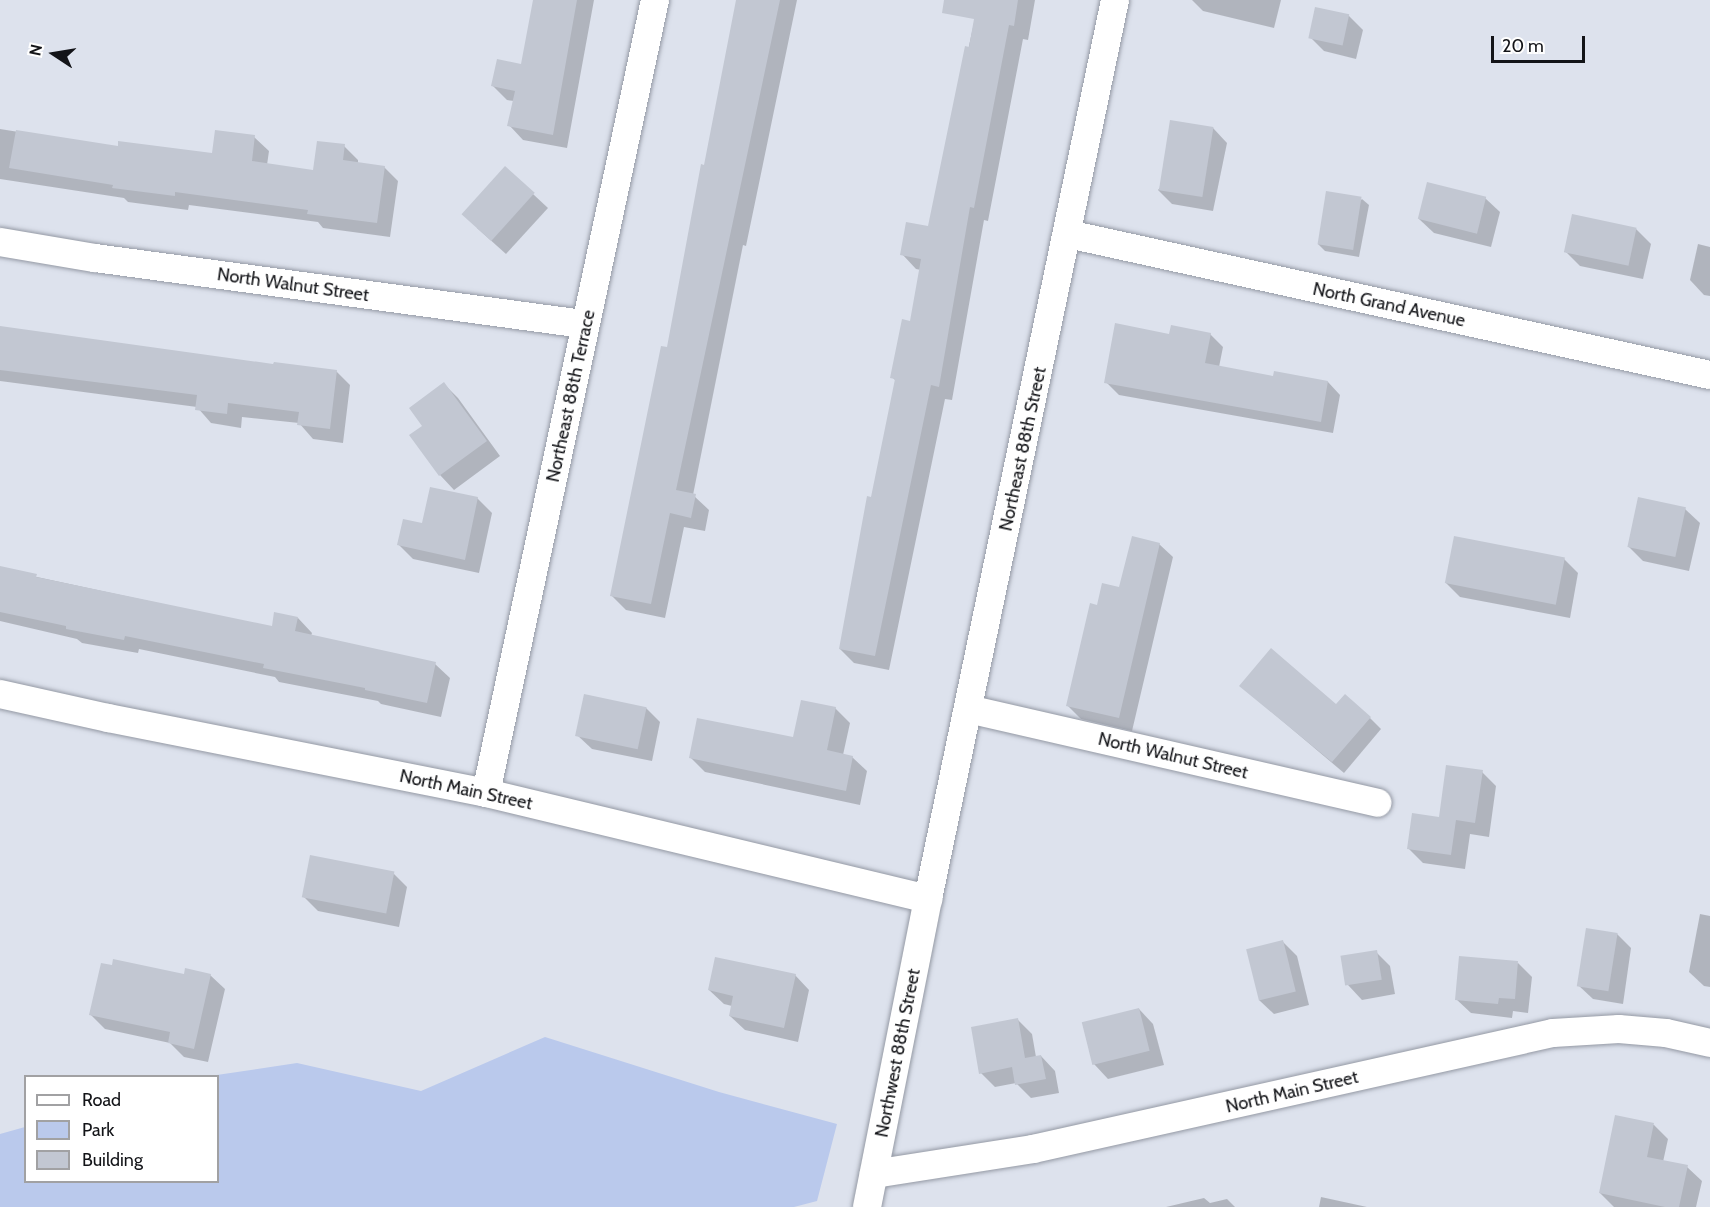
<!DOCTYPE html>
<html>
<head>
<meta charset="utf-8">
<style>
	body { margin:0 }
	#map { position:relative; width:1710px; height:1207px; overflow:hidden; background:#dde2ed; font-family:Cabin,sans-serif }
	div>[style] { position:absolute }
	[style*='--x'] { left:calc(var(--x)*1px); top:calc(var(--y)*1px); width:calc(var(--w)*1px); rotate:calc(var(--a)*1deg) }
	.green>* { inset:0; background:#bac9ec }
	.shadow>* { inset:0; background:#0003 }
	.building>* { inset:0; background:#c2c7d2; transform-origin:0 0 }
	.roads { filter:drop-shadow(0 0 2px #9499a4) drop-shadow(0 0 2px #9499a4) }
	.minor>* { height:28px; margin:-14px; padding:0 14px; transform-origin:14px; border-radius:14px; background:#fff }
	span { translate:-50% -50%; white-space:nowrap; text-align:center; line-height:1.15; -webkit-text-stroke:4.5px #fff; paint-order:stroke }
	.street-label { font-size:18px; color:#131418 }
	.legend { position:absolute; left:24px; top:1075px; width:195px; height:108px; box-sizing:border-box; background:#fff; border:2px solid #a1a1a3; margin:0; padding:8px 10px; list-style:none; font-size:18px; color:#131418 }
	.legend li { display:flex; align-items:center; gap:12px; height:30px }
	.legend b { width:30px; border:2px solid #a1a1a3 }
	.north { position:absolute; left:24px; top:24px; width:60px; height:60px; -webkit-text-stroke:4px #fff; paint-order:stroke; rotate:282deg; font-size:16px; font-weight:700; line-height:24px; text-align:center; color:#131418 }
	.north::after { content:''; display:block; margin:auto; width:21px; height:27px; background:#131418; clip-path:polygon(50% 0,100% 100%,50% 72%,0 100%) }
	.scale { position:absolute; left:1491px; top:36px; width:94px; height:27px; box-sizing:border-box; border:3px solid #131418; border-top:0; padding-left:8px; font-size:18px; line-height:21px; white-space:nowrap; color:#131418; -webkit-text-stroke:4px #fff; paint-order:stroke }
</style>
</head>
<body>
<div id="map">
	<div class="green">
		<i style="clip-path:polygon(545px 1037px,719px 1092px,837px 1124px,817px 1201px,794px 1207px,0 1207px,0 1134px,25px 1127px,26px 1182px,218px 1182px,218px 1076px,210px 1076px,297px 1063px,421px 1091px)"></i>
	</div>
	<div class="shadow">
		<i style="clip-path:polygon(534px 0,594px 0,567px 148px,523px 140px,509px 125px,514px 101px,507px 100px,493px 86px,522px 65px)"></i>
		<i style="clip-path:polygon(738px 0,797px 0,746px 246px,743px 245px,693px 495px,709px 510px,705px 531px,684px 527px,665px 618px,626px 610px,612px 596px,668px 349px)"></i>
		<i style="clip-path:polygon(979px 0,1035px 0,1028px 40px,1023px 39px,988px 221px,984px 220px,952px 400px,945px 399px,889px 670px,854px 663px,840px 649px,896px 381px,892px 377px,911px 323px,921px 270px,916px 269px,902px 254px,929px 228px)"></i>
		<i style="clip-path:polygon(1192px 0,1281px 0,1274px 28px,1203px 11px)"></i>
		<i style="clip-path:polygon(1348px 15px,1363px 30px,1356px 59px,1324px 51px,1310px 37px)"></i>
		<i style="clip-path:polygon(1213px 128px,1227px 143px,1213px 211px,1172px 204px,1158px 190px)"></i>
		<i style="clip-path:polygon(0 129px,119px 148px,213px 155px,254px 137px,269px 151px,267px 165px,315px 171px,344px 146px,358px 160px,358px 163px,384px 167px,398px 181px,390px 237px,323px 228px,318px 222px,189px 205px,188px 210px,128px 202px,124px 198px,0 179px)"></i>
		<i style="clip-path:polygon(505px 168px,548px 208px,506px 254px,477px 228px)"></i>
		<i style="clip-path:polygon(1485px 198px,1500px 212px,1491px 247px,1434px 233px,1419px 219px)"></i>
		<i style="clip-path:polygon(1362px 199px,1369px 205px,1359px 257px,1325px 251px,1318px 244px)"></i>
		<i style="clip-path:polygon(1636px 229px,1651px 244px,1643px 279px,1580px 266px,1566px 252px)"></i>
		<i style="clip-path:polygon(1698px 244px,1710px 247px,1710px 296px,1704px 295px,1690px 280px)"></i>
		<i style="clip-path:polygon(0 327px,275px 366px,336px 371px,350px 385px,343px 443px,313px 439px,299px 423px,242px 417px,241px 428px,211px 423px,197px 407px,0 381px)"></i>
		<i style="clip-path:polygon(1210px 334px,1223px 347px,1219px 367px,1275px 378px,1328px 382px,1340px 395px,1333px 433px,1119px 395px,1106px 382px,1170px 335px)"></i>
		<i style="clip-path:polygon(444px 384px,458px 398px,500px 456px,454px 490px,440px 475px,411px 436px,424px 426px)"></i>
		<i style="clip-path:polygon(477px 498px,492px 513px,479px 573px,413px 559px,399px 545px,423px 525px)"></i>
		<i style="clip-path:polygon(1685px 509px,1700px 523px,1689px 571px,1643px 561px,1629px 547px)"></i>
		<i style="clip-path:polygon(1159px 544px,1173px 557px,1132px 731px,1081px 719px,1068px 706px,1098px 607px,1121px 589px)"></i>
		<i style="clip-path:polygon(1564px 559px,1578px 573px,1570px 618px,1460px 597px,1446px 583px)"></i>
		<i style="clip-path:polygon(0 569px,273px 628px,298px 618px,312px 633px,311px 636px,435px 664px,450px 678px,441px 717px,381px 704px,378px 701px,279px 682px,275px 677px,139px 649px,138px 653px,82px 643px,77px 639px,0 621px)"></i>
		<i style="clip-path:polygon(1241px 686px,1336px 706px,1370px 718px,1381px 729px,1344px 773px)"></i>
		<i style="clip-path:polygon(646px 708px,660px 722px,652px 761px,592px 749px,577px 735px)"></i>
		<i style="clip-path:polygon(835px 708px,850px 723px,843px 755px,852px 757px,867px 771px,860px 805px,705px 772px,690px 757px,795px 739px)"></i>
		<i style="clip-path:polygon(1482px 772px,1496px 786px,1489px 837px,1470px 834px,1465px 869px,1423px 863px,1409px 849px)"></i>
		<i style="clip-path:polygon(393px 873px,407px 887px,399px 927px,318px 911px,304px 897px)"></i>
		<i style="clip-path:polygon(1700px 914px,1710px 916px,1710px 987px,1704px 986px,1689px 972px)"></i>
		<i style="clip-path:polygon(1617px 934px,1631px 948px,1623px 1004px,1593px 999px,1578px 985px)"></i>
		<i style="clip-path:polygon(1283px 942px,1297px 956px,1309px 1005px,1274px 1014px,1259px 1000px)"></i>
		<i style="clip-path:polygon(1376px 952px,1390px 966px,1395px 994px,1362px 1000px,1348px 985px)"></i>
		<i style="clip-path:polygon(1518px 963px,1532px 977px,1528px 1013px,1513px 1011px,1512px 1018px,1471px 1013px,1456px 999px)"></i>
		<i style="clip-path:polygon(185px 975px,210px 975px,225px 989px,208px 1062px,184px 1057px,170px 1043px,105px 1029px,91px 1015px)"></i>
		<i style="clip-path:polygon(795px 975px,809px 990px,798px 1042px,745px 1030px,730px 1016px,732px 1006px,724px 1004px,709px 990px)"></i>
		<i style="clip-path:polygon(1139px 1009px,1153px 1024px,1164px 1065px,1108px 1079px,1094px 1064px)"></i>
		<i style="clip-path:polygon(1018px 1020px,1032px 1034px,1036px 1057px,1041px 1056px,1055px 1071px,1059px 1093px,1031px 1098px,1016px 1083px,995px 1087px,981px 1073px)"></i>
		<i style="clip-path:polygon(1616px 1117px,1654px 1125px,1668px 1139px,1663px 1162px,1687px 1167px,1702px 1181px,1696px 1207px,1614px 1207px,1600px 1193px)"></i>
		<i style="clip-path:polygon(1321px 1197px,1367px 1207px,1319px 1207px)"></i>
		<i style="clip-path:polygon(1204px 1198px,1210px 1203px,1227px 1199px,1235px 1207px,1166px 1207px)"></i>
	</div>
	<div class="building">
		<i style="clip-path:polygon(533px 0,577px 0,553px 135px,507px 126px,515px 91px,491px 86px,497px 59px,521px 64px)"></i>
		<i style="clip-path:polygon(736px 0,780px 0,676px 490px,696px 494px,691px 518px,670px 513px,651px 604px,610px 596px,661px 346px,667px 347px,701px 164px,704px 165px)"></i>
		<i style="clip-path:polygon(944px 0,1018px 0,1014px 26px,1009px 25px,974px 208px,970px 207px,939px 387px,931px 385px,875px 656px,839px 649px,867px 496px,871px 497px,895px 379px,890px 378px,902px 319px,910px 321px,921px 259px,900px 255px,906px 222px,928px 226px,965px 46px,969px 47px,974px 19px,942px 13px)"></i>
		<i style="left:1315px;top:7px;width:35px;height:32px;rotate:12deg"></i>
		<i style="left:1170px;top:120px;width:44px;height:71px;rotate:9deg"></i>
		<i style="clip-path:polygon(16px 130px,118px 146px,118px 141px,212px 153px,215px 130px,255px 135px,252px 161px,313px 170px,317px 141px,345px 144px,343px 160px,385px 166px,377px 223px,307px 214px,308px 210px,175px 192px,175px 196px,112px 188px,113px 185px,9px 168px)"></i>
		<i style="left:505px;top:166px;width:40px;height:65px;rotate:42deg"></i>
		<i style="left:1427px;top:182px;width:61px;height:38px;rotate:14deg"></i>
		<i style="left:1326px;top:191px;width:36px;height:54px;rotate:9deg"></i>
		<i style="left:1572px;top:214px;width:66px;height:39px;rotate:12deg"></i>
		<i style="clip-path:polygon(1115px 323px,1169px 334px,1171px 325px,1211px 333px,1205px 363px,1273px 376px,1274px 371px,1328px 381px,1321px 422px,1104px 383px)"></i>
		<i style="clip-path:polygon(0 326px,273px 364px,274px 362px,337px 370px,330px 429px,297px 425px,299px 412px,228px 403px,227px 414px,195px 410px,197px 395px,0 370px)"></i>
		<i style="clip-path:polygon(444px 382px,487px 441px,439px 476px,409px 435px,422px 426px,409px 408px)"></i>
		<i style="clip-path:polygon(430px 487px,478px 497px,465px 560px,397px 545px,403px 519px,422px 523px)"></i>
		<i style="left:1638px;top:497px;width:49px;height:51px;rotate:12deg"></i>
		<i style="clip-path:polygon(1132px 536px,1160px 543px,1119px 718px,1066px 706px,1090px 603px,1097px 605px,1102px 583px,1119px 587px)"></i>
		<i style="left:1454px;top:536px;width:113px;height:48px;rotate:11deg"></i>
		<i style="clip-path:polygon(0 566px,37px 574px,36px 577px,272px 626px,274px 612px,298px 617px,295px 631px,436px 662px,427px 703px,365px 690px,365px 688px,263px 668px,264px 664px,125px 636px,124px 640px,66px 629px,66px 626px,0 612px)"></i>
		<i style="clip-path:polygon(1271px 648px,1336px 704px,1345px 694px,1371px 717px,1332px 762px,1239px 686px)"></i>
		<i style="left:584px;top:694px;width:64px;height:43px;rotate:12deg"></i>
		<i style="clip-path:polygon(801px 700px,836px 707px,827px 750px,853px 756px,846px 791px,689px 758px,697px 718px,793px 737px)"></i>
		<i style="clip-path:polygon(1446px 765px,1483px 770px,1475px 823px,1456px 820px,1451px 855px,1407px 849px,1412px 813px,1439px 817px)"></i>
		<i style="left:310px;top:855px;width:86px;height:43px;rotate:11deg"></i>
		<i style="left:1586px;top:928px;width:32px;height:59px;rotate:9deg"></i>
		<i style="left:1283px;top:940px;width:53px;height:38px;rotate:76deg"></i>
		<i style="left:1377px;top:950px;width:30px;height:37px;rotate:81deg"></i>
		<i style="clip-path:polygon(1459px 956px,1518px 961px,1515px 999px,1499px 998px,1498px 1004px,1455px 1000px)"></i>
		<i style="clip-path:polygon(715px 957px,796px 974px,784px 1028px,729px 1016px,733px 996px,708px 990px)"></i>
		<i style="clip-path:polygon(113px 959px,184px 974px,185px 968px,211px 974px,194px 1049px,168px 1043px,170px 1032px,89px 1015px,101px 963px,112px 965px)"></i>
		<i style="left:1139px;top:1008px;width:44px;height:59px;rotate:76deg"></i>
		<i style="clip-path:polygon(1018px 1018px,1025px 1058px,1041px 1055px,1046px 1079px,1015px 1085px,1012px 1067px,979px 1074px,971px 1027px)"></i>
		<i style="clip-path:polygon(1615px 1115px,1654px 1123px,1647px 1157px,1688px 1165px,1679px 1207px,1665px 1207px,1599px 1193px)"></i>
	</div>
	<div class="roads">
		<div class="minor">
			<i style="--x:1068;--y:234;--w:657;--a:12.39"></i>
			<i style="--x:0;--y:242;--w:96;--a:9.6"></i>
			<i style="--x:95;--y:258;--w:495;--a:7.7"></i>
			<i style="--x:0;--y:694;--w:111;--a:12.5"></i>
			<i style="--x:108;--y:718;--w:385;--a:11.2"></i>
			<i style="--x:486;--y:793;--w:455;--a:13.5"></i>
			<i style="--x:968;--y:709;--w:420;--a:12.9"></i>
			<i style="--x:486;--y:793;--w:811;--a:-77.97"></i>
			<i style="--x:874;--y:1174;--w:161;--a:-8.9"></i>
			<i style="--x:1033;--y:1149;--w:533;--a:-12.58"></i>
			<i style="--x:1553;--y:1033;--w:66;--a:-3.5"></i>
			<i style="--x:1619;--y:1029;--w:47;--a:4.9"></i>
			<i style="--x:1666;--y:1033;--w:45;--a:12.8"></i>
			<i style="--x:867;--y:1207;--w:314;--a:-78.8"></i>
			<i style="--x:928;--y:899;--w:918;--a:-78.25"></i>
		</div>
	</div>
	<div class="street-label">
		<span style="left:293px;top:285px;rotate:8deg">North Walnut Street</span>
		<span style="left:1389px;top:305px;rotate:12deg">North Grand Avenue</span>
		<span style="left:571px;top:396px;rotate:-78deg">Northeast 88th Terrace</span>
		<span style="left:1023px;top:449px;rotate:-78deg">Northeast 88th Street</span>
		<span style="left:1173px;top:756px;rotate:13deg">North Walnut Street</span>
		<span style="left:466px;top:790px;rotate:12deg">North Main Street</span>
		<span style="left:898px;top:1053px;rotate:-79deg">Northwest 88th Street</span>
		<span style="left:1292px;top:1092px;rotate:-13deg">North Main Street</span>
	</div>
	<ul class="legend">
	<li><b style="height:8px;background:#fff"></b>Road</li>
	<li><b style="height:16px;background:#bac9ec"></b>Park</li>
	<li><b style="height:16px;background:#c2c7d2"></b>Building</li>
	</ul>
	<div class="north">N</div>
	<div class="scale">20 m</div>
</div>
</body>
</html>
